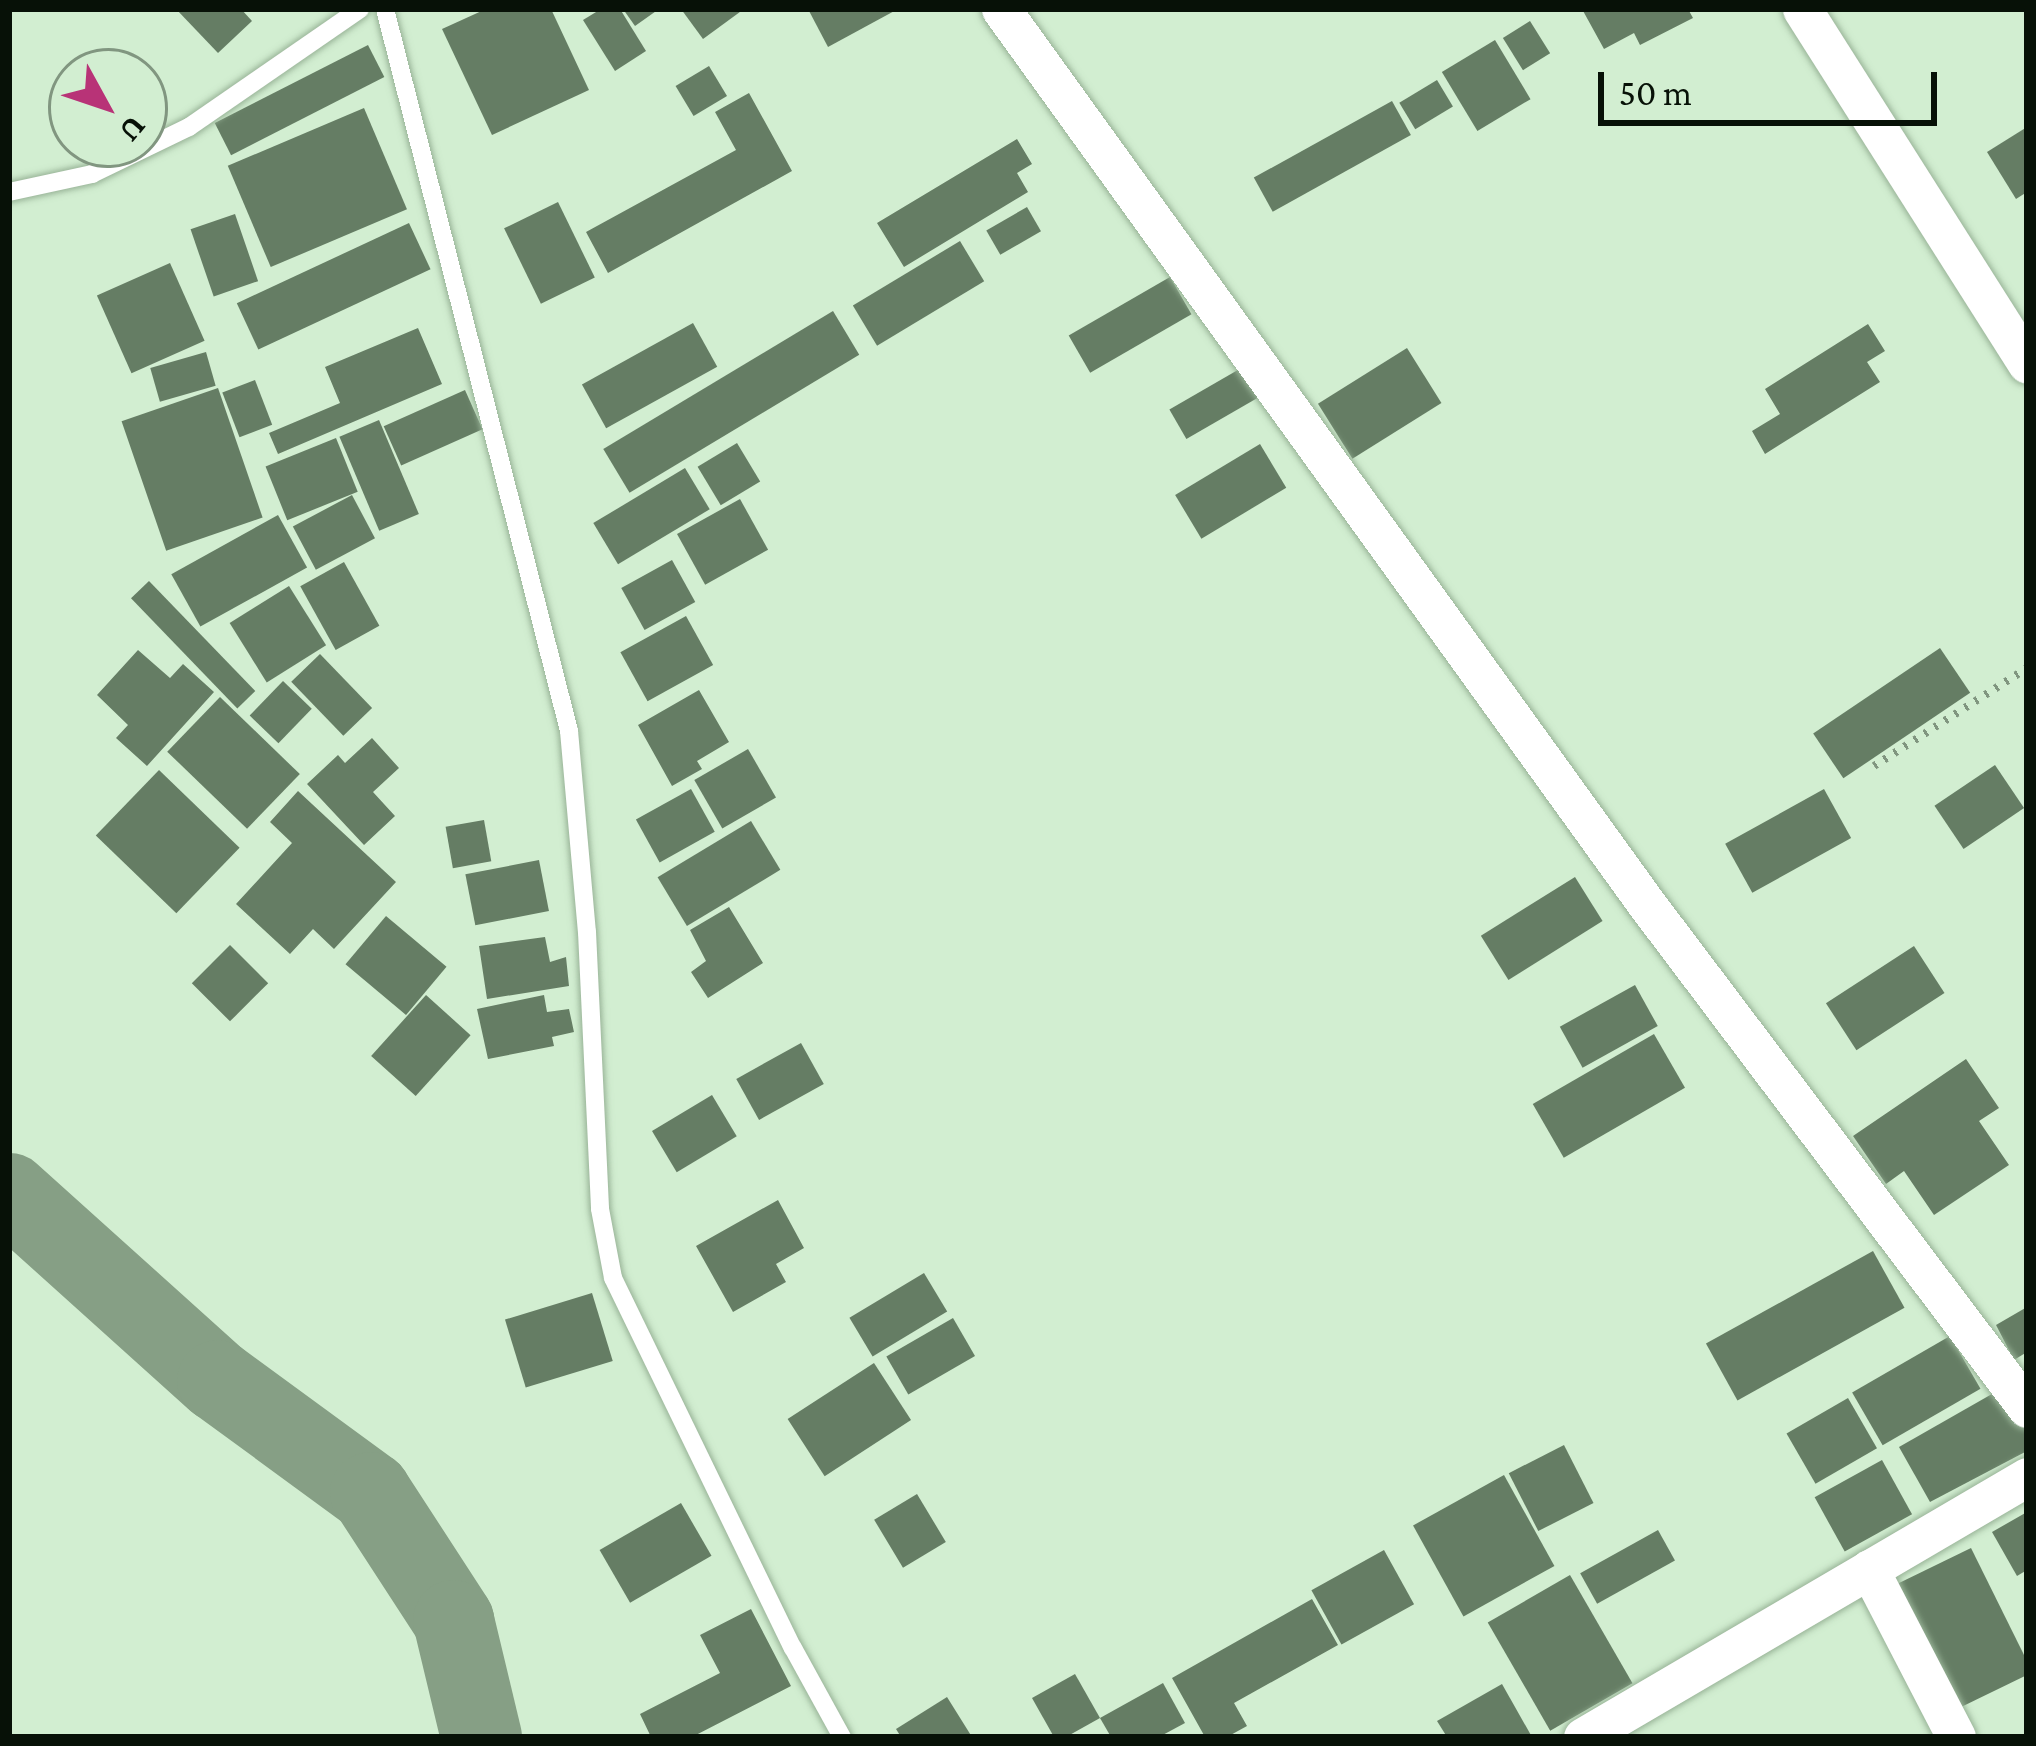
<!DOCTYPE html>
<html>
<head>
<meta charset="utf-8">
<style>
	body { margin:0 }
	#map { position:relative; width:2036px; height:1746px; overflow:hidden; background:#d2eed1; font-family:"Crimson Pro",serif }
	div>[style] { position:absolute }
	[style*='--x'] { left:calc(var(--x)*1px); top:calc(var(--y)*1px); width:calc(var(--w)*1px); rotate:calc(var(--a)*1deg) }
	.river>* { height:81px; margin:-40.5px; padding:0 40.5px; transform-origin:40.5px; border-radius:40.5px; background:#869f85 }
	.building>* { inset:0; background:#657d64; transform-origin:0 0 }
	.path>* { height:8px; margin-top:-4px; transform-origin:0; background:repeating-linear-gradient(90deg,#80957f 0 3px,transparent 0 12px) }
	.roads { filter:drop-shadow(0 0 3px #98b397) drop-shadow(0 0 3px #98b397) }
	.service>* { height:18px; margin:-9px; padding:0 9px; transform-origin:9px; border-radius:9px; background:#fff }
	.minor>* { height:39px; margin:-19.5px; padding:0 19.5px; transform-origin:19.5px; border-radius:19.5px; background:#fff }
	span { translate:-50% -50%; white-space:nowrap; text-align:center; line-height:1.15; -webkit-text-stroke:12px #d2eed1; paint-order:stroke }
	.frame { position:absolute; inset:0; border:12px solid #071107; pointer-events:none }
	.north { position:absolute; left:48px; top:48px; width:120px; height:120px; box-sizing:border-box; background:#d2eed1; border:3px solid #819680; border-radius:50%; rotate:130deg; font-size:33px; font-weight:700; line-height:48px; text-align:center; color:#071107 }
	.north::after { content:''; display:block; margin:auto; width:42px; height:54px; background:#b83377; clip-path:polygon(50% 0,100% 100%,50% 72%,0 100%) }
	.scale { position:absolute; left:1598px; top:72px; width:339px; height:54px; box-sizing:border-box; border:6px solid #071107; border-top:0; padding-left:15px; font-size:36px; line-height:42px; white-space:nowrap; color:#071107; -webkit-text-stroke:9px #d2eed1; paint-order:stroke }
</style>
</head>
<body>
<div id="map">
	<div class="river">
		<i style="--x:9;--y:1193;--w:280;--a:42"></i>
		<i style="--x:217;--y:1380;--w:190;--a:36.2"></i>
		<i style="--x:370;--y:1492;--w:153;--a:57"></i>
		<i style="--x:453;--y:1620;--w:120;--a:76.5"></i>
	</div>
	<div class="building">
		<i style="clip-path:polygon(176px 9px,241px 9px,252px 21px,218px 53px)"></i>
		<i style="clip-path:polygon(486px 9px,551px 9px,589px 90px,492px 135px,442px 29px)"></i>
		<i style="clip-path:polygon(601px 9px,620px 9px,646px 51px,615px 71px,583px 20px)"></i>
		<i style="clip-path:polygon(623px 9px,659px 9px,635px 26px)"></i>
		<i style="clip-path:polygon(681px 9px,744px 9px,703px 39px)"></i>
		<i style="clip-path:polygon(808px 9px,898px 9px,828px 47px)"></i>
		<i style="clip-path:polygon(1582px 9px,1688px 9px,1693px 18px,1640px 45px,1634px 33px,1604px 49px)"></i>
		<i style="left:1530px;top:21px;width:38px;height:32px;rotate:58deg"></i>
		<i style="left:1495px;top:40px;width:69px;height:62px;rotate:59deg"></i>
		<i style="left:368px;top:45px;width:36px;height:172px;rotate:63deg"></i>
		<i style="left:709px;top:66px;width:35px;height:39px;rotate:59deg"></i>
		<i style="left:1437px;top:80px;width:31px;height:44px;rotate:59deg"></i>
		<i style="clip-path:polygon(749px 93px,792px 171px,608px 273px,586px 232px,736px 150px,715px 112px)"></i>
		<i style="left:1392px;top:101px;width:39px;height:158px;rotate:61deg"></i>
		<i style="left:364px;top:108px;width:110px;height:148px;rotate:67deg"></i>
		<i style="clip-path:polygon(2027px 127px,2027px 192px,2016px 199px,1987px 152px)"></i>
		<i style="clip-path:polygon(1017px 139px,1032px 164px,1017px 173px,1028px 192px,904px 267px,877px 223px)"></i>
		<i style="left:558px;top:202px;width:84px;height:60px;rotate:64deg"></i>
		<i style="left:1027px;top:207px;width:28px;height:47px;rotate:60deg"></i>
		<i style="left:235px;top:214px;width:71px;height:47px;rotate:71deg"></i>
		<i style="left:409px;top:223px;width:51px;height:190px;rotate:65deg"></i>
		<i style="left:960px;top:241px;width:47px;height:125px;rotate:59deg"></i>
		<i style="left:170px;top:263px;width:85px;height:80px;rotate:66deg"></i>
		<i style="left:1170px;top:277px;width:43px;height:117px;rotate:60deg"></i>
		<i style="left:833px;top:311px;width:51px;height:268px;rotate:59deg"></i>
		<i style="left:693px;top:323px;width:50px;height:127px;rotate:61deg"></i>
		<i style="clip-path:polygon(1868px 324px,1885px 351px,1867px 362px,1880px 382px,1765px 454px,1752px 431px,1780px 414px,1765px 389px)"></i>
		<i style="clip-path:polygon(418px 328px,442px 384px,278px 454px,269px 433px,340px 403px,325px 367px)"></i>
		<i style="left:1407px;top:348px;width:65px;height:105px;rotate:58deg"></i>
		<i style="left:206px;top:352px;width:35px;height:58px;rotate:74deg"></i>
		<i style="left:1243px;top:367px;width:34px;height:85px;rotate:60deg"></i>
		<i style="left:255px;top:380px;width:48px;height:35px;rotate:69deg"></i>
		<i style="left:218px;top:388px;width:137px;height:102px;rotate:71deg"></i>
		<i style="left:465px;top:390px;width:43px;height:89px;rotate:66deg"></i>
		<i style="left:379px;top:420px;width:102px;height:43px;rotate:67deg"></i>
		<i style="left:336px;top:438px;width:58px;height:76px;rotate:68deg"></i>
		<i style="left:737px;top:443px;width:45px;height:46px;rotate:59deg"></i>
		<i style="left:1260px;top:444px;width:51px;height:99px;rotate:59deg"></i>
		<i style="left:685px;top:468px;width:48px;height:107px;rotate:59deg"></i>
		<i style="left:352px;top:495px;width:49px;height:67px;rotate:62deg"></i>
		<i style="left:740px;top:499px;width:58px;height:72px;rotate:61deg"></i>
		<i style="left:278px;top:515px;width:60px;height:122px;rotate:61deg"></i>
		<i style="left:672px;top:560px;width:48px;height:58px;rotate:61deg"></i>
		<i style="left:344px;top:562px;width:73px;height:50px;rotate:61deg"></i>
		<i style="left:149px;top:581px;width:153px;height:25px;rotate:46deg"></i>
		<i style="left:289px;top:586px;width:70px;height:70px;rotate:58deg"></i>
		<i style="left:686px;top:616px;width:56px;height:75px;rotate:61deg"></i>
		<i style="left:1940px;top:648px;width:54px;height:153px;rotate:56deg"></i>
		<i style="clip-path:polygon(138px 650px,170px 678px,183px 664px,214px 692px,147px 766px,116px 738px,128px 725px,97px 695px)"></i>
		<i style="left:320px;top:654px;width:75px;height:40px;rotate:46deg"></i>
		<i style="left:283px;top:681px;width:40px;height:48px;rotate:44deg"></i>
		<i style="clip-path:polygon(699px 690px,729px 742px,697px 761px,702px 769px,672px 786px,638px 725px)"></i>
		<i style="left:220px;top:697px;width:111px;height:76px;rotate:44deg"></i>
		<i style="clip-path:polygon(372px 738px,399px 768px,373px 792px,395px 816px,364px 845px,307px 784px,338px 755px,345px 763px)"></i>
		<i style="left:748px;top:749px;width:56px;height:62px;rotate:60deg"></i>
		<i style="left:1995px;top:765px;width:52px;height:73px;rotate:56deg"></i>
		<i style="left:159px;top:770px;width:112px;height:91px;rotate:44deg"></i>
		<i style="left:691px;top:789px;width:49px;height:63px;rotate:61deg"></i>
		<i style="left:1824px;top:789px;width:56px;height:113px;rotate:61deg"></i>
		<i style="clip-path:polygon(298px 791px,396px 882px,334px 949px,313px 929px,290px 954px,236px 904px,292px 843px,270px 822px)"></i>
		<i style="left:484px;top:820px;width:42px;height:39px;rotate:80deg"></i>
		<i style="left:751px;top:821px;width:57px;height:109px;rotate:59deg"></i>
		<i style="left:539px;top:860px;width:52px;height:75px;rotate:79deg"></i>
		<i style="left:1575px;top:877px;width:52px;height:111px;rotate:58deg"></i>
		<i style="clip-path:polygon(729px 907px,763px 963px,708px 998px,691px 972px,706px 961px,690px 930px)"></i>
		<i style="left:386px;top:916px;width:79px;height:63px;rotate:40deg"></i>
		<i style="clip-path:polygon(545px 937px,550px 962px,566px 957px,569px 986px,487px 999px,479px 946px)"></i>
		<i style="left:230px;top:945px;width:54px;height:54px;rotate:45deg"></i>
		<i style="left:1914px;top:946px;width:56px;height:105px;rotate:57deg"></i>
		<i style="left:1635px;top:985px;width:47px;height:86px;rotate:61deg"></i>
		<i style="left:426px;top:995px;width:60px;height:82px;rotate:42deg"></i>
		<i style="clip-path:polygon(544px 995px,547px 1012px,569px 1009px,574px 1032px,552px 1037px,554px 1046px,488px 1059px,477px 1009px)"></i>
		<i style="left:1654px;top:1034px;width:62px;height:140px;rotate:60deg"></i>
		<i style="left:801px;top:1043px;width:47px;height:74px;rotate:61deg"></i>
		<i style="clip-path:polygon(1966px 1059px,1999px 1108px,1979px 1121px,2009px 1165px,1934px 1215px,1904px 1171px,1886px 1184px,1853px 1136px)"></i>
		<i style="left:712px;top:1095px;width:48px;height:70px;rotate:59deg"></i>
		<i style="clip-path:polygon(778px 1200px,804px 1248px,776px 1264px,786px 1282px,733px 1312px,696px 1246px)"></i>
		<i style="left:1873px;top:1251px;width:65px;height:191px;rotate:61deg"></i>
		<i style="left:924px;top:1273px;width:45px;height:87px;rotate:59deg"></i>
		<i style="left:592px;top:1293px;width:71px;height:91px;rotate:73deg"></i>
		<i style="clip-path:polygon(2027px 1307px,2027px 1352px,2014px 1360px,1996px 1325px)"></i>
		<i style="left:953px;top:1318px;width:44px;height:77px;rotate:60deg"></i>
		<i style="left:1950px;top:1336px;width:61px;height:113px;rotate:60deg"></i>
		<i style="left:874px;top:1363px;width:68px;height:103px;rotate:57deg"></i>
		<i style="clip-path:polygon(2006px 1386px,2027px 1425px,2027px 1451px,1930px 1502px,1899px 1447px)"></i>
		<i style="left:1848px;top:1398px;width:58px;height:71px;rotate:60deg"></i>
		<i style="left:1564px;top:1445px;width:65px;height:62px;rotate:63deg"></i>
		<i style="left:1882px;top:1460px;width:62px;height:77px;rotate:61deg"></i>
		<i style="left:1504px;top:1475px;width:104px;height:104px;rotate:61deg"></i>
		<i style="left:917px;top:1494px;width:56px;height:50px;rotate:59deg"></i>
		<i style="left:681px;top:1503px;width:61px;height:94px;rotate:60deg"></i>
		<i style="clip-path:polygon(2027px 1512px,2027px 1570px,2017px 1576px,1992px 1532px)"></i>
		<i style="left:1658px;top:1530px;width:35px;height:89px;rotate:61deg"></i>
		<i style="clip-path:polygon(1971px 1548px,2027px 1661px,2027px 1675px,1957px 1709px,1897px 1584px)"></i>
		<i style="left:1384px;top:1550px;width:62px;height:83px;rotate:61deg"></i>
		<i style="left:1570px;top:1575px;width:125px;height:95px;rotate:60deg"></i>
		<i style="clip-path:polygon(1312px 1599px,1338px 1645px,1234px 1703px,1247px 1726px,1227px 1737px,1205px 1737px,1172px 1678px)"></i>
		<i style="clip-path:polygon(751px 1609px,791px 1686px,692px 1737px,651px 1737px,640px 1714px,720px 1673px,700px 1635px)"></i>
		<i style="clip-path:polygon(1075px 1674px,1100px 1718px,1066px 1737px,1054px 1737px,1032px 1698px)"></i>
		<i style="clip-path:polygon(1163px 1683px,1185px 1723px,1159px 1737px,1111px 1737px,1100px 1718px)"></i>
		<i style="clip-path:polygon(1502px 1684px,1532px 1737px,1447px 1737px,1437px 1721px)"></i>
		<i style="clip-path:polygon(947px 1697px,972px 1737px,901px 1737px,896px 1729px)"></i>
	</div>
	<div class="path">
		<i style="--x:1874;--y:766;--w:182;--a:-32.6"></i>
	</div>
	<div class="roads">
		<div class="service">
			<i style="--x:385;--y:9;--w:745;--a:75.7"></i>
			<i style="--x:569;--y:731;--w:202;--a:84.9"></i>
			<i style="--x:587;--y:932;--w:277;--a:87.3"></i>
			<i style="--x:600;--y:1209;--w:70;--a:79.3"></i>
			<i style="--x:613;--y:1278;--w:411;--a:64.1"></i>
			<i style="--x:793;--y:1648;--w:102;--a:61.2"></i>
			<i style="--x:9;--y:192;--w:85;--a:-12.2"></i>
			<i style="--x:92;--y:174;--w:108;--a:-25.9"></i>
			<i style="--x:189;--y:127;--w:208;--a:-34.6"></i>
		</div>
		<div class="minor">
			<i style="--x:1001;--y:9;--w:1101;--a:54.2"></i>
			<i style="--x:1645;--y:902;--w:634;--a:52.95"></i>
			<i style="--x:1802;--y:9;--w:420;--a:57.6"></i>
			<i style="--x:1869;--y:1569;--w:189;--a:62.6"></i>
			<i style="--x:1583;--y:1737;--w:515;--a:-30.35"></i>
		</div>
	</div>
	<div class="frame"></div>
	<div class="north">U</div>
	<div class="scale">50 m</div>
</div>
</body>
</html>
